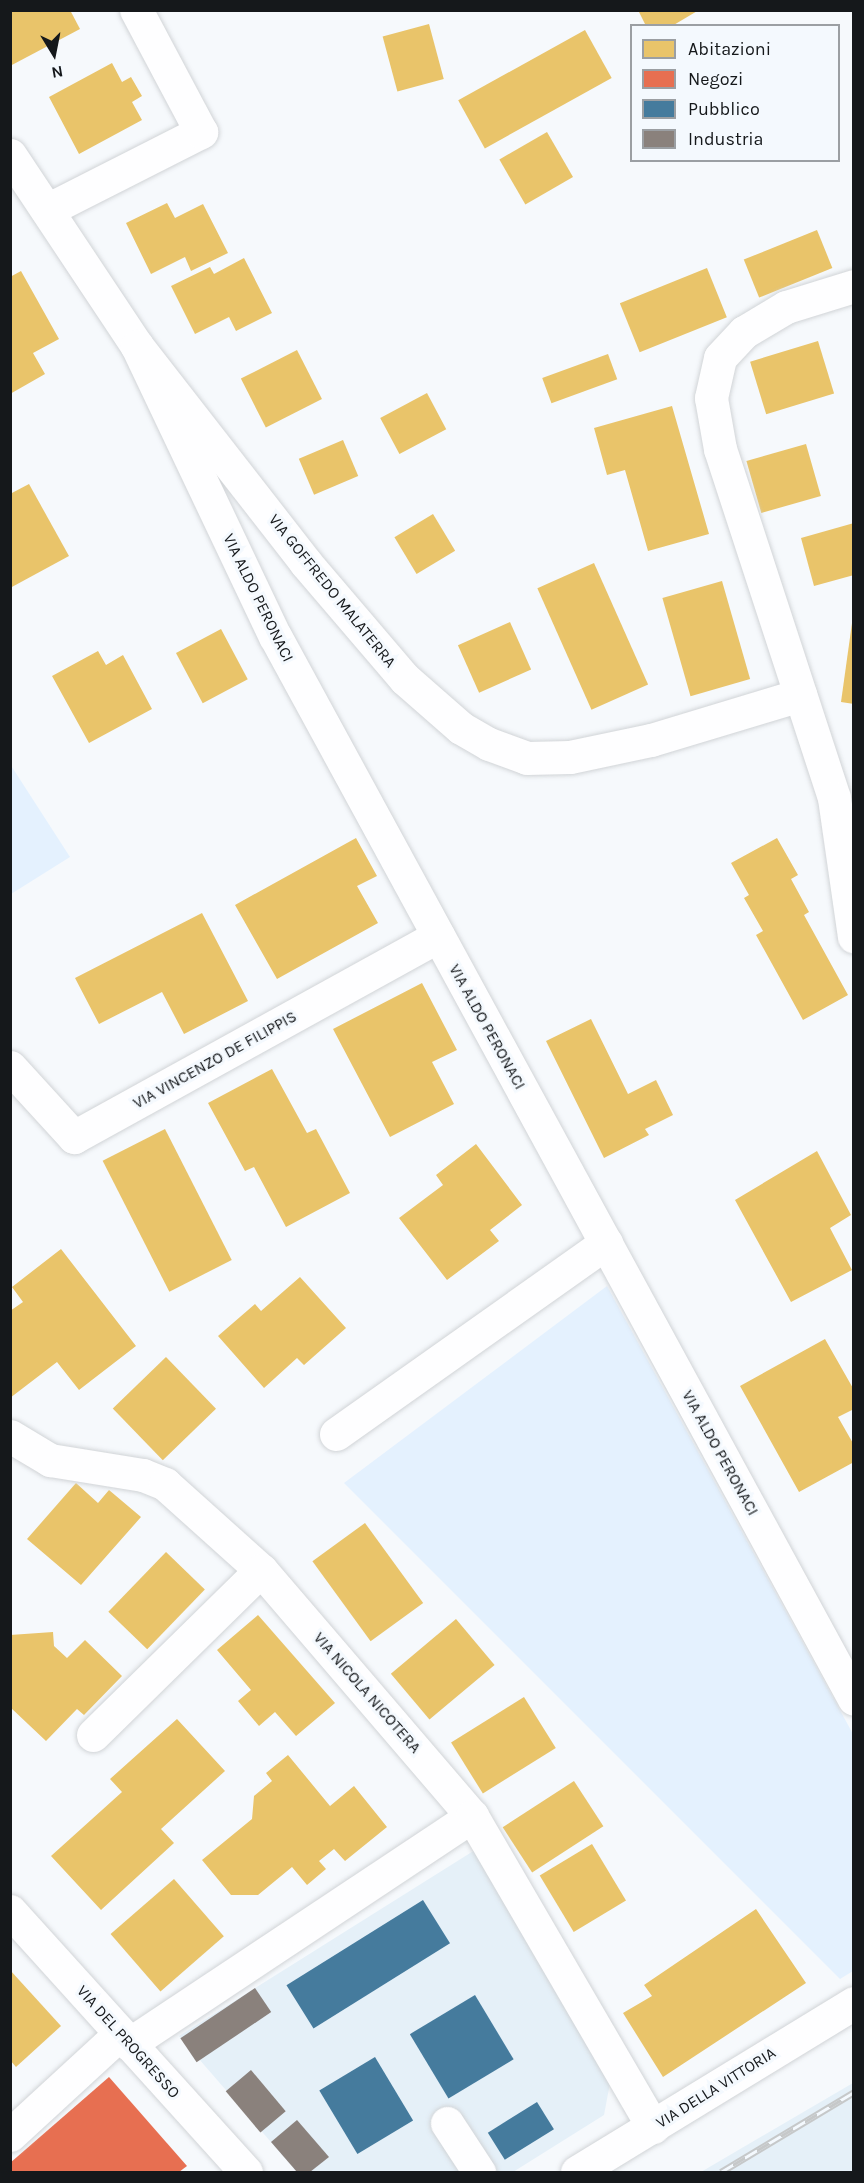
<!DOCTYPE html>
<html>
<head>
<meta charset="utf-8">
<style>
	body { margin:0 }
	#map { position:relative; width:864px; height:2183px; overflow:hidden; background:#f6f9fc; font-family:Karla,sans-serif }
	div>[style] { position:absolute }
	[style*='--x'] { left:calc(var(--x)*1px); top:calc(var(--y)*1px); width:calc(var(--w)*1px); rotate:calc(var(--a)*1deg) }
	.built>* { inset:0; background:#e5f0f8 }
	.green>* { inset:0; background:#e4f1fe }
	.homes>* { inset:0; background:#e9c46a; transform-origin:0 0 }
	.shops>* { inset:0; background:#e76f51 }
	.public>* { inset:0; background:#457b9d; transform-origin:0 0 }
	.industry>* { inset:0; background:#8a817c; transform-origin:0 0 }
	.roads { filter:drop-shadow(0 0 2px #d1d4d7) drop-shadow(0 0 2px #d1d4d7) }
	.minor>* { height:33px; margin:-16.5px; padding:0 16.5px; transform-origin:16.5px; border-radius:16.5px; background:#fefeff }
	.rail>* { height:7px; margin-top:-3.5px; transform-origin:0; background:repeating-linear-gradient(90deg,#f4f9fe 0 14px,#c6c8c9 0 28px); box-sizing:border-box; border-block:2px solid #c6c8c9 }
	span { translate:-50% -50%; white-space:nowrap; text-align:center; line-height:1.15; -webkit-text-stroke:6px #f4f9fe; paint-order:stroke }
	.street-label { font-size:16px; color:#15181b }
	.frame { position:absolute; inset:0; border:12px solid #15181b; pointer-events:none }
	.legend { position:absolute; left:630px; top:24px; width:210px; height:138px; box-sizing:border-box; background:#f4f9fe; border:2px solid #9b9fa3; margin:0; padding:8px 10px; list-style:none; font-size:18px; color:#15181b }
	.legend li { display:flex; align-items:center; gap:12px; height:30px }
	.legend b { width:30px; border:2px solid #9b9fa3 }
	.north { position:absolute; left:24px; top:24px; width:60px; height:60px; -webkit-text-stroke:4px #f4f9fe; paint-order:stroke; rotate:170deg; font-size:16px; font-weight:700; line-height:24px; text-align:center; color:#15181b }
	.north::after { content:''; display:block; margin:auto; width:21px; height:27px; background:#15181b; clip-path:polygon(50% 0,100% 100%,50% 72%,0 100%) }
</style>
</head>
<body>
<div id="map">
	<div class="built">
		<i style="clip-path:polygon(475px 1850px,610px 2083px,604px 2115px,513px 2172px,297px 2172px,179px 2036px)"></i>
		<i style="clip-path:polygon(853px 2083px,853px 2172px,701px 2172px)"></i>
	</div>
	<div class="green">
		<i style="clip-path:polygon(10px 764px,70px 857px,11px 894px,10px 894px)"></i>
		<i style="clip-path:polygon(607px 1286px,853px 1734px,853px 1971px,840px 1979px,344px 1483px)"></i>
	</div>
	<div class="homes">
		<i style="clip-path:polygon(13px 10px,70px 10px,80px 29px,10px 66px,10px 12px)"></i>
		<i style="clip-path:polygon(638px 10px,699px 10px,672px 26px,646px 26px)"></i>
		<i style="left:429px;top:24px;width:57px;height:48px;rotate:75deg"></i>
		<i style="left:585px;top:30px;width:55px;height:145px;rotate:61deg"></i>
		<i style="clip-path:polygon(112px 63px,122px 82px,131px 77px,142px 96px,132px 102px,142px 120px,79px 154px,49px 97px)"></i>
		<i style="left:547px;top:132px;width:52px;height:55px;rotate:60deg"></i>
		<i style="clip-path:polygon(167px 203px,175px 218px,203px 204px,228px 253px,191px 271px,185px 257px,151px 274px,126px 223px)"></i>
		<i style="left:817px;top:230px;width:41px;height:79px;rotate:68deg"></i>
		<i style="clip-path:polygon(244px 258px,272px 313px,236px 331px,229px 317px,195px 334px,171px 286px,210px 267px,214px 274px)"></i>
		<i style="left:707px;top:268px;width:53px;height:94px;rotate:68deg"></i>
		<i style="clip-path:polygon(21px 271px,59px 339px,33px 353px,45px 374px,10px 394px,10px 277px)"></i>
		<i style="left:818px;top:341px;width:55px;height:71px;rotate:73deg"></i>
		<i style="left:297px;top:350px;width:55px;height:63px;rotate:63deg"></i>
		<i style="left:608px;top:354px;width:27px;height:70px;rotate:70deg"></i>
		<i style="left:427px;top:393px;width:41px;height:53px;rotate:62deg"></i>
		<i style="clip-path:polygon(672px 406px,709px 534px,648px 551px,625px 470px,607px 475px,594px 428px)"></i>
		<i style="left:343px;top:440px;width:39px;height:48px;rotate:67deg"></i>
		<i style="left:806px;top:444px;width:54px;height:62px;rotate:74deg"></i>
		<i style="clip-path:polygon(29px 484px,69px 556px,10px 588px,10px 494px)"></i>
		<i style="left:433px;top:514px;width:43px;height:45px;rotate:59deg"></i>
		<i style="clip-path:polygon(854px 523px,854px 575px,814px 586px,801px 538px)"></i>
		<i style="left:594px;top:563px;width:133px;height:62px;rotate:66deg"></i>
		<i style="left:722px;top:581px;width:102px;height:62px;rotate:74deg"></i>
		<i style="left:510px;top:622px;width:52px;height:57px;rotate:66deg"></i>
		<i style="clip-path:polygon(852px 623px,854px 623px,854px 704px,841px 702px)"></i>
		<i style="left:221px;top:629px;width:57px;height:51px;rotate:62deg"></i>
		<i style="clip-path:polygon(98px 651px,106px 665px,123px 655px,152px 709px,89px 743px,52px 676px)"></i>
		<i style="clip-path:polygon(356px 838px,377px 876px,357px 886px,378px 923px,277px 979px,235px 905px)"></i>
		<i style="clip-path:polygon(777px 838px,798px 875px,791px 879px,809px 912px,804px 915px,848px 995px,803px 1020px,756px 935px,763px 931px,744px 898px,749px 895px,731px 863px)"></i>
		<i style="clip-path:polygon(202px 913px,248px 1001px,184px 1034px,162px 992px,99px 1024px,75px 978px)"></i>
		<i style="clip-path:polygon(422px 983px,457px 1050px,432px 1062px,454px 1104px,390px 1137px,333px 1029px)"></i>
		<i style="clip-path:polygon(591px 1019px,628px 1094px,656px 1080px,673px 1115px,645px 1129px,649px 1135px,604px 1158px,546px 1041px)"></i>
		<i style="clip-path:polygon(272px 1069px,307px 1133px,316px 1129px,350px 1193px,286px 1227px,254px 1167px,245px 1171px,208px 1103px)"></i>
		<i style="left:165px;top:1129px;width:147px;height:70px;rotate:63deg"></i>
		<i style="clip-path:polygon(476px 1144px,522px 1205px,490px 1230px,499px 1241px,447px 1280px,399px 1218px,443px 1185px,436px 1175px)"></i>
		<i style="clip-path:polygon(817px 1151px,851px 1215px,830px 1228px,852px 1270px,791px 1302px,735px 1200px)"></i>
		<i style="clip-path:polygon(61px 1249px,136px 1346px,79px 1390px,57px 1362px,10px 1398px,10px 1311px,23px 1302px,12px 1287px)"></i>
		<i style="clip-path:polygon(300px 1277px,346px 1328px,304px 1365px,297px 1358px,264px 1388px,218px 1336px,255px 1304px,261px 1311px)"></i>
		<i style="clip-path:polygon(825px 1339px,854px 1390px,854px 1409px,838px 1417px,854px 1445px,854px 1462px,799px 1492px,740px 1386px)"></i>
		<i style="left:166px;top:1357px;width:72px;height:74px;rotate:46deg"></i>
		<i style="clip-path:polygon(76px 1483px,98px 1503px,109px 1490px,141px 1517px,81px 1585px,27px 1539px)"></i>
		<i style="left:365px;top:1523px;width:99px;height:65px;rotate:54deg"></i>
		<i style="left:166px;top:1552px;width:54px;height:83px;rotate:44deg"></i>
		<i style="clip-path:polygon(258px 1615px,335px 1703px,296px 1736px,275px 1712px,259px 1726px,238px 1701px,251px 1690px,217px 1650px)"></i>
		<i style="left:456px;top:1619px;width:60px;height:85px;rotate:50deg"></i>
		<i style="clip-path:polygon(53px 1632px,54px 1646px,67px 1658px,85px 1640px,122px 1676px,84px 1715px,77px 1709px,46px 1741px,10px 1707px,10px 1635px)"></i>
		<i style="left:524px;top:1697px;width:60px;height:86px;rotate:58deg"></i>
		<i style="clip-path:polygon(177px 1719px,225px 1771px,161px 1829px,174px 1843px,101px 1910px,51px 1856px,122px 1792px,110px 1779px)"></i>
		<i style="clip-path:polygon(288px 1755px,330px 1806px,354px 1786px,387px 1827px,345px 1861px,334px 1849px,319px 1861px,326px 1869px,307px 1885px,292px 1867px,258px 1895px,231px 1895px,202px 1860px,252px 1819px,254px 1796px,272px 1781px,266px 1773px)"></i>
		<i style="left:574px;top:1781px;width:54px;height:85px;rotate:57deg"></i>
		<i style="left:592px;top:1844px;width:66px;height:61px;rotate:59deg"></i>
		<i style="left:174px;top:1879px;width:76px;height:84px;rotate:49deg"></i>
		<i style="clip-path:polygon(756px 1909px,806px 1983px,663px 2077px,623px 2013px,652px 1996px,644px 1985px)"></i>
		<i style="clip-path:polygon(10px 1970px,61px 2026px,16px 2067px,10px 2060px)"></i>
	</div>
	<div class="shops">
		<i style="clip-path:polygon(109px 2077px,187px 2166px,179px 2172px,10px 2172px,10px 2163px)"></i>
	</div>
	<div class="public">
		<i style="left:423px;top:1900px;width:51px;height:161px;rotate:58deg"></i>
		<i style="left:475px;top:1995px;width:75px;height:76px;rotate:59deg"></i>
		<i style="left:375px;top:2057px;width:74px;height:65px;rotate:59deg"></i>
		<i style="left:537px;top:2102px;width:32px;height:58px;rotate:58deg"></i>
	</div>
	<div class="industry">
		<i style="left:255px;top:1988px;width:29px;height:90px;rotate:56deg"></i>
		<i style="left:251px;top:2070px;width:54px;height:33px;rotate:50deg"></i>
		<i style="clip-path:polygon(297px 2120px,329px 2157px,310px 2172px,297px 2172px,271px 2142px)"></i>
	</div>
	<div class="roads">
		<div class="minor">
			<i style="--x:10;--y:155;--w:229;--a:56.4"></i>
			<i style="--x:137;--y:346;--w:274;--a:52.1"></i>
			<i style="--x:305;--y:562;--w:154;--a:49.5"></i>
			<i style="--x:405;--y:679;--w:74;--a:41.2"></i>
			<i style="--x:461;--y:728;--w:32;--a:30"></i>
			<i style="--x:489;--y:744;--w:40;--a:20.2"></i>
			<i style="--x:527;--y:758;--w:43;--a:-1.3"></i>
			<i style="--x:570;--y:757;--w:83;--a:-11.9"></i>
			<i style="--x:651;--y:740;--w:156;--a:-16.8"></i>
			<i style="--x:47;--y:210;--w:173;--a:-26.9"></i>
			<i style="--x:201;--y:132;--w:138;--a:-118"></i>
			<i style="--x:854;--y:286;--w:71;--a:162.8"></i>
			<i style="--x:786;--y:307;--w:49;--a:149.2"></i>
			<i style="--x:744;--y:332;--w:35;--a:133"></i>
			<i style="--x:720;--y:358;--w:41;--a:102.7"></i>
			<i style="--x:711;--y:398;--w:52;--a:80"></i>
			<i style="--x:720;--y:449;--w:367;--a:71.9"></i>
			<i style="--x:834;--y:798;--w:140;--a:81.8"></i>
			<i style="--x:137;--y:346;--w:321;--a:64.6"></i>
			<i style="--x:275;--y:636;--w:1210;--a:61.42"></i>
			<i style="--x:10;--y:1067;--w:95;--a:47.6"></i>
			<i style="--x:74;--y:1137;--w:416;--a:-28.9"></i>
			<i style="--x:336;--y:1434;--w:331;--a:-35.3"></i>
			<i style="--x:10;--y:1436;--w:47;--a:31"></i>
			<i style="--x:50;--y:1460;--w:94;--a:9.2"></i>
			<i style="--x:143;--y:1475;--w:24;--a:22"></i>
			<i style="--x:165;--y:1484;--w:129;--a:41.9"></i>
			<i style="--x:261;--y:1570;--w:324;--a:49.4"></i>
			<i style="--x:93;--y:1735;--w:235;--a:-44.5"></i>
			<i style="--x:10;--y:1911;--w:352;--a:47.9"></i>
			<i style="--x:129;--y:2044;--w:412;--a:-33.6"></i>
			<i style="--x:472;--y:1816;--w:360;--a:59.8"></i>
			<i style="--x:447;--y:2123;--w:59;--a:56.9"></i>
			<i style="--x:10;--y:2135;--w:149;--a:-42.6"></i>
			<i style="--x:577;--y:2172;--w:324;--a:-31.4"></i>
		</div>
	</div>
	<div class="rail">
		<i style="--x:721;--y:2172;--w:155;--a:-31"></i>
	</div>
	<div class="street-label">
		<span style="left:332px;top:591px;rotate:51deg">VIA GOFFREDO MALATERRA</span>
		<span style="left:258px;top:598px;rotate:64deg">VIA ALDO PERONACI</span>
		<span style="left:487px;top:1027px;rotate:61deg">VIA ALDO PERONACI</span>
		<span style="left:215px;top:1060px;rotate:-29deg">VIA VINCENZO DE FILIPPIS</span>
		<span style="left:720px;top:1453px;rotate:61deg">VIA ALDO PERONACI</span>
		<span style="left:367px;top:1693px;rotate:49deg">VIA NICOLA NICOTERA</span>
		<span style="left:128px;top:2042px;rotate:48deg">VIA DEL PROGRESSO</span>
		<span style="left:716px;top:2088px;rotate:-32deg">VIA DELLA VITTORIA</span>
	</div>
	<div class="frame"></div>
	<ul class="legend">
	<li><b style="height:16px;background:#e9c46a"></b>Abitazioni</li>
	<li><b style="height:16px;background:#e76f51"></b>Negozi</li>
	<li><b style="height:16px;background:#457b9d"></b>Pubblico</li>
	<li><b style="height:16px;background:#8a817c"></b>Industria</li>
	</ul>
	<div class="north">N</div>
</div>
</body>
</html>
